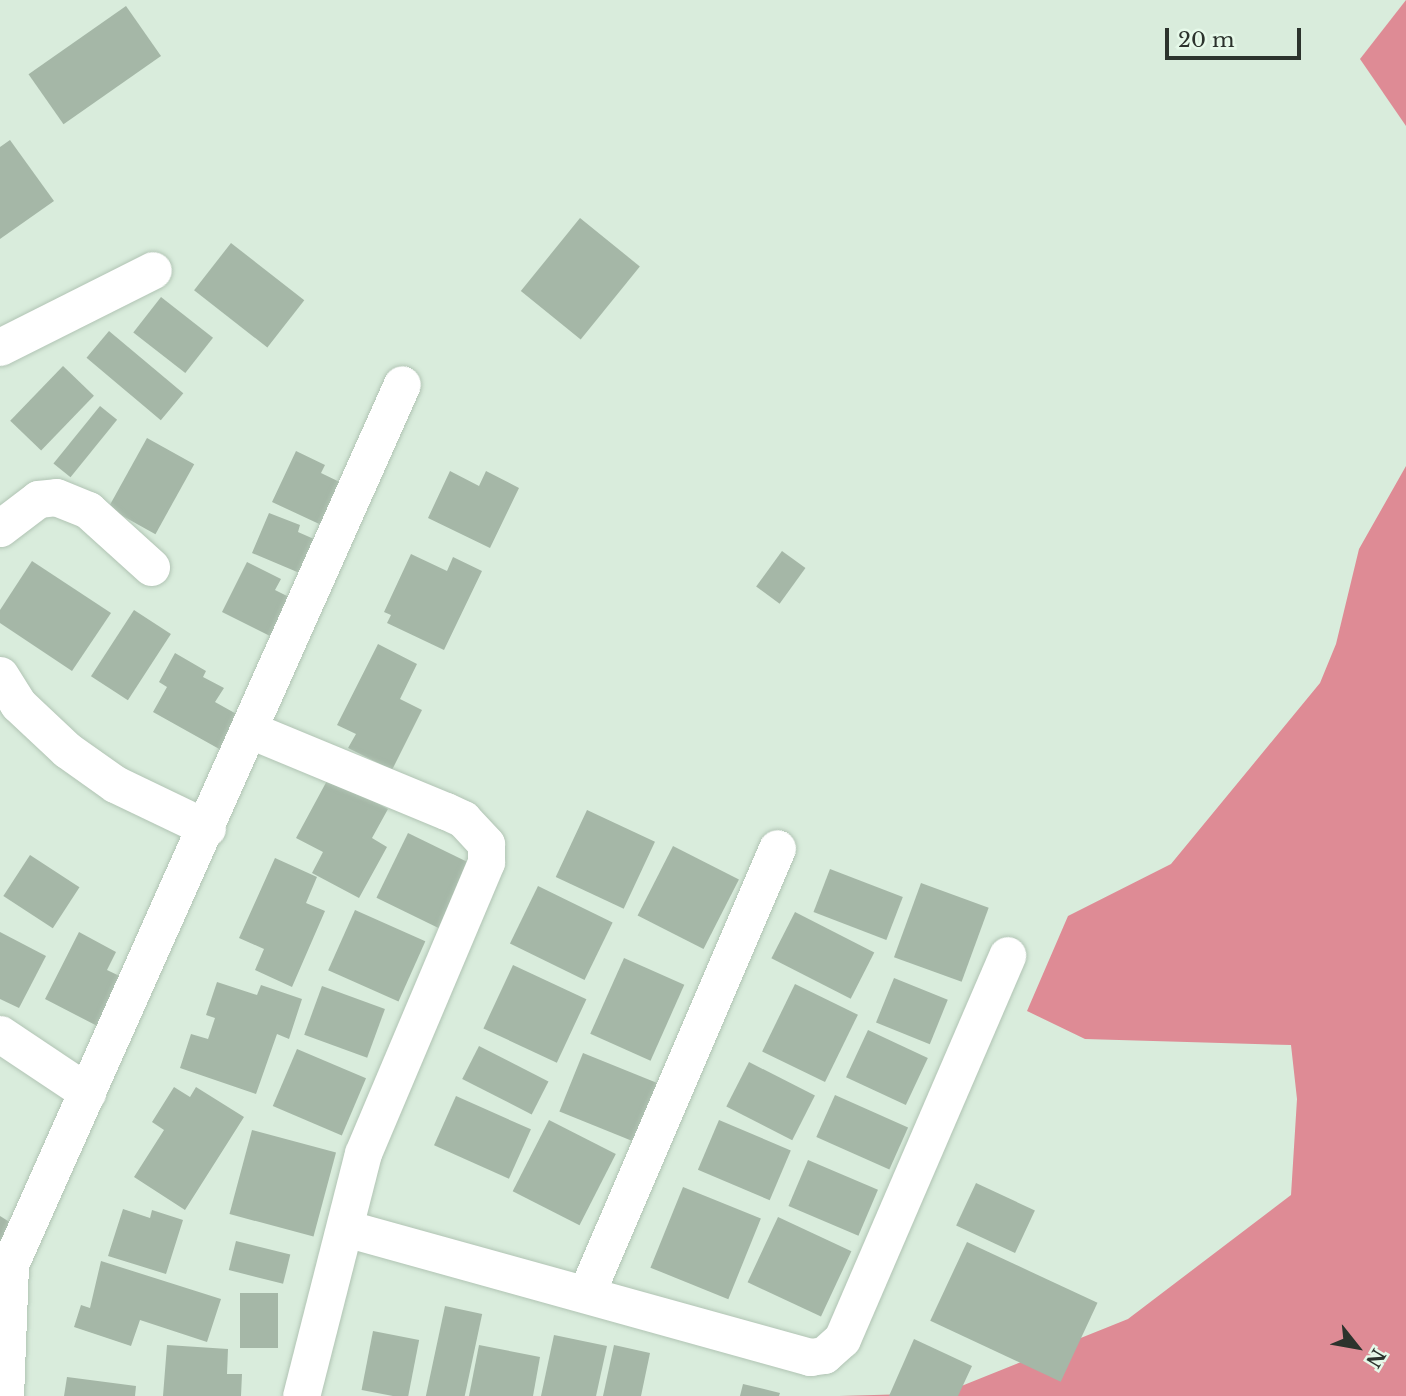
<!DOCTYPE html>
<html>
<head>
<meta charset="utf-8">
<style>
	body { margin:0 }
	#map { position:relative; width:1406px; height:1396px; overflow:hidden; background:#d9ecdc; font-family:"Libre Baskerville",serif }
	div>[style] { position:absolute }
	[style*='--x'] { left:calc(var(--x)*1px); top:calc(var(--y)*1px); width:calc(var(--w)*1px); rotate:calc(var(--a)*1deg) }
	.forest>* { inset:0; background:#de8b95 }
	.building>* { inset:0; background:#a5b7a7; transform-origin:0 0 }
	.roads { filter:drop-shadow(0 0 2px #b1c4b4) drop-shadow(0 0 2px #b1c4b4) }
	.minor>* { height:37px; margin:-18.5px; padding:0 18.5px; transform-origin:18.5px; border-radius:18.5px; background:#fff }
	span { translate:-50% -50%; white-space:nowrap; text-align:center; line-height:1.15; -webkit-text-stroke:5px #e6f9e9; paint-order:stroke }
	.north { position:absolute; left:1322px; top:1312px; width:70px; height:70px; -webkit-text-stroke:5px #e6f9e9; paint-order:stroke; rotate:121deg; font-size:19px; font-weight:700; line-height:28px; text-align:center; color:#2c332d }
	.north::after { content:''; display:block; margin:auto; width:24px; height:32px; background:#2c332d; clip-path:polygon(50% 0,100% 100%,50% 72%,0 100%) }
	.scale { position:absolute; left:1165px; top:28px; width:136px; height:32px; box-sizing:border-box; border:4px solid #2c332d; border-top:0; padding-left:9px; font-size:21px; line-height:24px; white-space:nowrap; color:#2c332d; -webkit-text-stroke:5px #e6f9e9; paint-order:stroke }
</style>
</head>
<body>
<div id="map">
	<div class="forest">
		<i style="clip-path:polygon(1406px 0,1406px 126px,1360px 59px)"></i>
		<i style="clip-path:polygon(1406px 466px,1406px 1396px,839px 1396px,944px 1393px,1128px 1319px,1291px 1195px,1297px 1099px,1291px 1045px,1085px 1039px,1027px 1011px,1068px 916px,1171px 864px,1320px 683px,1336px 644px,1359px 549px)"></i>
	</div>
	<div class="building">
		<i style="left:126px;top:6px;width:61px;height:119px;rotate:55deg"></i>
		<i style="clip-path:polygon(10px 140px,54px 201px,0 239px,0 147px)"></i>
		<i style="left:580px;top:218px;width:77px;height:94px;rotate:39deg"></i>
		<i style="left:231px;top:243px;width:93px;height:60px;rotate:38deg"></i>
		<i style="left:161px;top:297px;width:66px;height:45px;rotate:38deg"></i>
		<i style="left:109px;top:331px;width:97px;height:35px;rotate:40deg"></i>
		<i style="left:63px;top:366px;width:43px;height:76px;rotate:44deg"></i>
		<i style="left:100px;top:406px;width:22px;height:74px;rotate:39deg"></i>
		<i style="left:147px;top:438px;width:54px;height:80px;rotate:29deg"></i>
		<i style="clip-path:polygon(296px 451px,325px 465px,321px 473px,350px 487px,330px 529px,272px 502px)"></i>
		<i style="clip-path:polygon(450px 471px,479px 486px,486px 471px,519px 488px,490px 548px,428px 518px)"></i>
		<i style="clip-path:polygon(269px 513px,300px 525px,298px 532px,323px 543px,309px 577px,252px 553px)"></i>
		<i style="left:782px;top:551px;width:29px;height:44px;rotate:36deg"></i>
		<i style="clip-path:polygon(411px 554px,447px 571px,453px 557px,482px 571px,444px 650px,387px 623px,391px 615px,384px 612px)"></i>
		<i style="clip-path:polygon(32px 561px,111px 613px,72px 671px,0 623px,0 610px)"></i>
		<i style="clip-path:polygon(247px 562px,281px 579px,275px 590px,301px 603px,282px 642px,222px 612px)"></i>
		<i style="left:134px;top:610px;width:44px;height:79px;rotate:33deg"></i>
		<i style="clip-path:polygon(378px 644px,417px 664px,400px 699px,422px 710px,392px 770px,348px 748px,356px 734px,337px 725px)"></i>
		<i style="clip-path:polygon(175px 653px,206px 671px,203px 677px,224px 688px,215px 702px,240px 716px,221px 750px,153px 712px,167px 687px,159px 682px)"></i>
		<i style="clip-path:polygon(329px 777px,388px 809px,372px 838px,387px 847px,359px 898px,312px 873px,323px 852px,296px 838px)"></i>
		<i style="left:587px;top:810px;width:75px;height:74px;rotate:25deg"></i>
		<i style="left:408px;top:833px;width:69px;height:72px;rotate:26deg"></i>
		<i style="left:673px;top:846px;width:74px;height:78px;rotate:27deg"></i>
		<i style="left:30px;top:855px;width:59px;height:49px;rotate:33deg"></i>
		<i style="clip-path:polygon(275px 858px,317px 877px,306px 903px,325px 911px,292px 987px,255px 970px,264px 949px,239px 938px)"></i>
		<i style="left:830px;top:869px;width:78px;height:46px;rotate:21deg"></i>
		<i style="left:921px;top:883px;width:72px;height:79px;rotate:20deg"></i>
		<i style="left:538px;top:886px;width:83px;height:64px;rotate:26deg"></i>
		<i style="left:355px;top:910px;width:77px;height:66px;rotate:24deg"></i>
		<i style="left:795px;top:912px;width:89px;height:52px;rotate:27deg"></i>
		<i style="clip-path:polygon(0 932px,46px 956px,19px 1008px,0 999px)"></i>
		<i style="clip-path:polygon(79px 932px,116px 952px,107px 970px,130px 981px,105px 1030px,45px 999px)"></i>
		<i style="left:624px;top:958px;width:66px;height:83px;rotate:24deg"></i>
		<i style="left:513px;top:965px;width:81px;height:70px;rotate:25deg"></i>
		<i style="left:894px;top:978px;width:58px;height:48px;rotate:22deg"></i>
		<i style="clip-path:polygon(217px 982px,257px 995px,261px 985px,302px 999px,289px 1039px,277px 1034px,256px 1094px,180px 1068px,191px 1034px,208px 1039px,215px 1018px,206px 1015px)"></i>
		<i style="left:795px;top:984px;width:70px;height:75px;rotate:26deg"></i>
		<i style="left:322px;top:986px;width:67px;height:52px;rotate:20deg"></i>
		<i style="left:868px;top:1030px;width:66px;height:52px;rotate:25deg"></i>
		<i style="left:479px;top:1046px;width:78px;height:37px;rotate:27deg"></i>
		<i style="left:297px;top:1049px;width:75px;height:62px;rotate:23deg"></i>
		<i style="left:583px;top:1053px;width:80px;height:63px;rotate:22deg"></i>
		<i style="left:749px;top:1062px;width:74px;height:50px;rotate:27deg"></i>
		<i style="clip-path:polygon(174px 1087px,190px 1097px,196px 1087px,244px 1117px,185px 1210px,134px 1177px,164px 1130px,152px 1122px)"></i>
		<i style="left:835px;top:1095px;width:80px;height:46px;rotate:24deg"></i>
		<i style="left:456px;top:1096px;width:82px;height:54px;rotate:24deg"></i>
		<i style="left:549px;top:1120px;width:75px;height:80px;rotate:27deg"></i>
		<i style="left:719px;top:1120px;width:78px;height:54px;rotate:23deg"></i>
		<i style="left:252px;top:1130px;width:87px;height:87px;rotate:15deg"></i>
		<i style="left:808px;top:1160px;width:76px;height:50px;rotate:23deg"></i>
		<i style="left:976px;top:1183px;width:65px;height:47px;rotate:25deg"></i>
		<i style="left:683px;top:1187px;width:84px;height:87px;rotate:22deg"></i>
		<i style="clip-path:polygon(123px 1209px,150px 1218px,152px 1210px,183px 1220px,166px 1274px,108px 1256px)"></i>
		<i style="clip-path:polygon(0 1216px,16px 1226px,0 1253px)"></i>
		<i style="left:778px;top:1217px;width:81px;height:72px;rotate:25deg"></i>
		<i style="left:236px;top:1241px;width:56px;height:30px;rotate:14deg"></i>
		<i style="left:967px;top:1242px;width:144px;height:87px;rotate:25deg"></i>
		<i style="clip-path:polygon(101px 1261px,221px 1299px,207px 1342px,140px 1320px,131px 1346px,74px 1327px,81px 1305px,90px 1308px)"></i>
		<i style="left:240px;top:1293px;width:38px;height:55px"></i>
		<i style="left:445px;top:1306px;width:38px;height:93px;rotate:12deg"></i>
		<i style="left:373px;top:1331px;width:47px;height:60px;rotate:11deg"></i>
		<i style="clip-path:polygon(554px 1335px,607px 1346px,596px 1396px,541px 1396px)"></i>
		<i style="clip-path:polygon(914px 1339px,972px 1366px,958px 1396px,889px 1396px)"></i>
		<i style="clip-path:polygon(167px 1345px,228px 1349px,227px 1374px,242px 1374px,241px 1396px,163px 1396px)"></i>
		<i style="clip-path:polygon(479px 1345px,540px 1357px,533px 1396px,469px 1396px)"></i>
		<i style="clip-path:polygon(614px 1345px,650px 1353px,641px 1396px,603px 1396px)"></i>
		<i style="clip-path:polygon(67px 1377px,136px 1386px,135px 1396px,64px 1396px)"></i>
		<i style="clip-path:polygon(743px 1384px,780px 1393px,779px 1396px,740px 1396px)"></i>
	</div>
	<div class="roads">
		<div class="minor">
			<i style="--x:0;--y:347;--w:171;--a:-26.7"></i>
			<i style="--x:0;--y:528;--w:48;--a:-37.3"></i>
			<i style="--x:38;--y:499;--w:18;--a:-6"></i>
			<i style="--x:56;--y:497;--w:35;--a:22"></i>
			<i style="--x:88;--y:510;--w:85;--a:42.1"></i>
			<i style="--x:0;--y:675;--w:34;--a:58"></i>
			<i style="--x:18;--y:704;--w:67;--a:43.2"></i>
			<i style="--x:67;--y:750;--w:59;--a:35.3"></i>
			<i style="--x:115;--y:784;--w:102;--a:25.6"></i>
			<i style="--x:250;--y:730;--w:212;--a:22.5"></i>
			<i style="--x:446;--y:811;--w:19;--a:25"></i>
			<i style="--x:463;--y:819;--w:34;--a:47"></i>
			<i style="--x:486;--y:844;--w:18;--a:90"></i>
			<i style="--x:486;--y:862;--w:316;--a:112.9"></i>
			<i style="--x:363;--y:1153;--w:251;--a:104.3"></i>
			<i style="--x:0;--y:1034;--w:105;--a:33.7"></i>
			<i style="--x:345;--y:1228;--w:483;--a:15.5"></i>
			<i style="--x:810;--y:1357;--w:14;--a:-8"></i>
			<i style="--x:824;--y:1355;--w:24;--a:-42"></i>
			<i style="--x:842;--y:1339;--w:418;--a:-66.7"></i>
			<i style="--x:586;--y:1294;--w:485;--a:-66.8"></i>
			<i style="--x:5;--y:1396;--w:132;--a:-87.8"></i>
			<i style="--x:10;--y:1264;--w:963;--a:-65.99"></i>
		</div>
	</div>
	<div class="north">N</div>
	<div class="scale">20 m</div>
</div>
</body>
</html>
